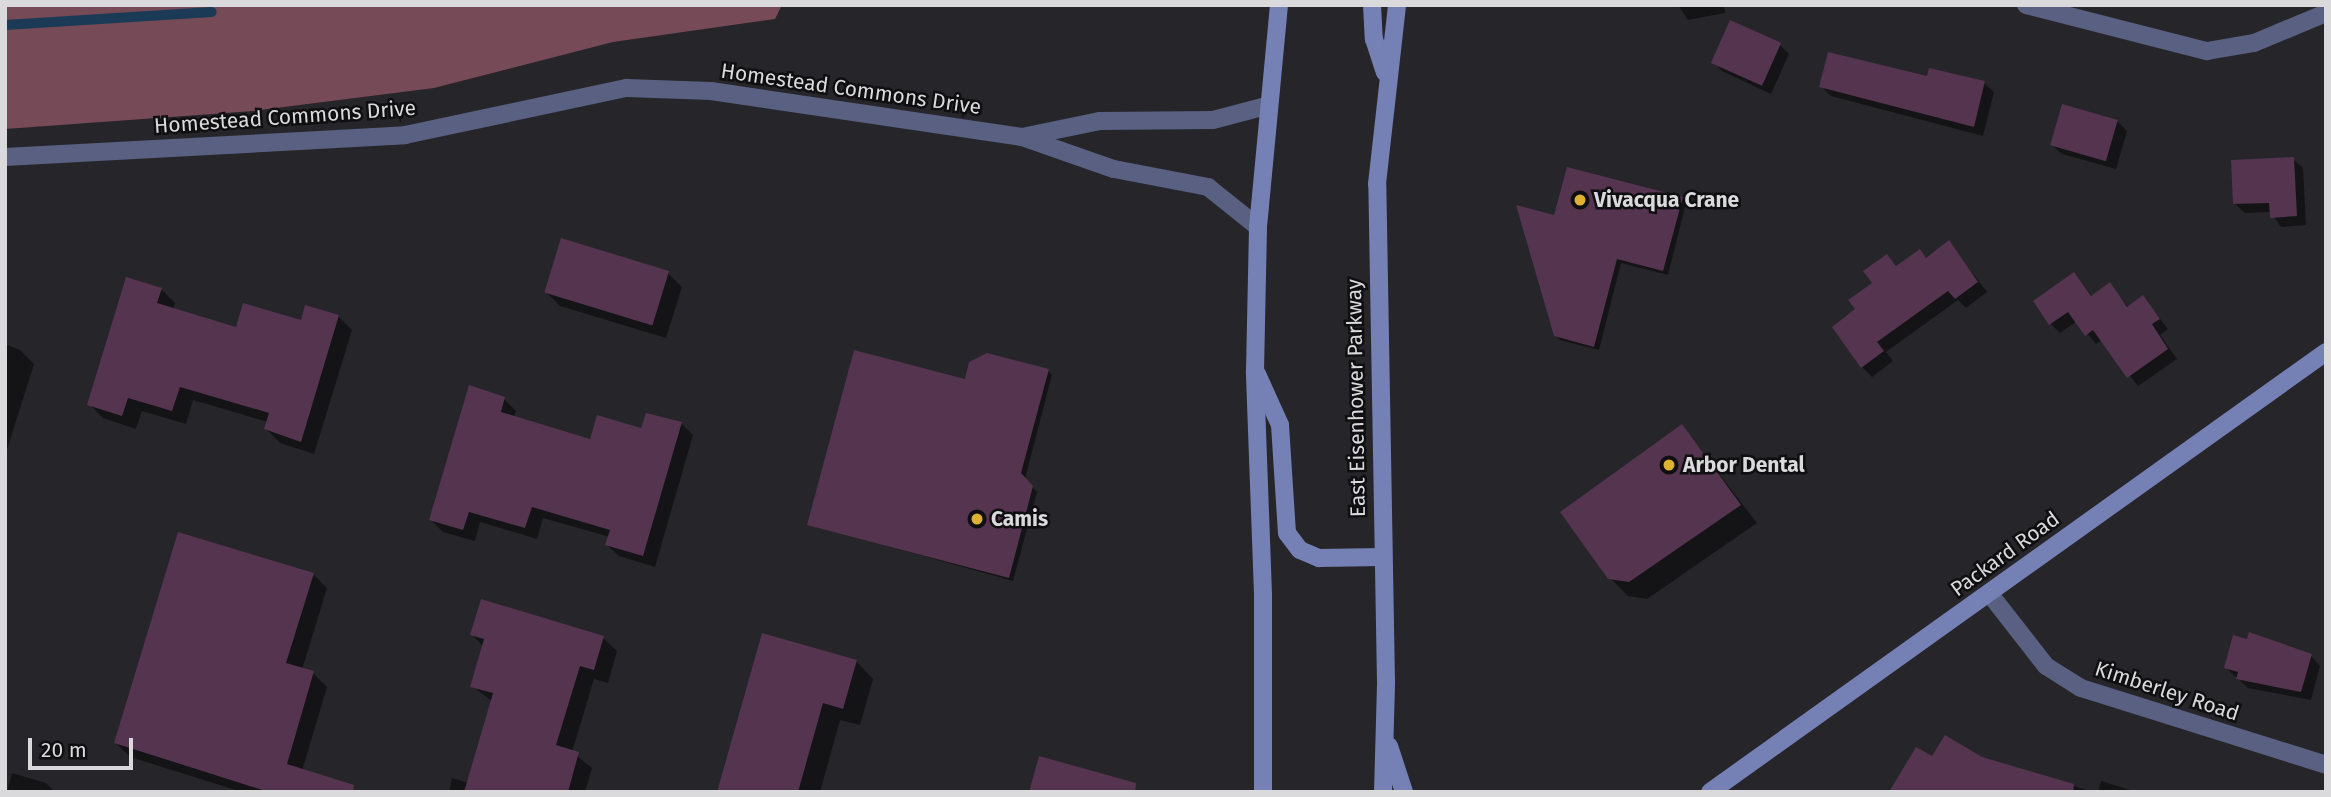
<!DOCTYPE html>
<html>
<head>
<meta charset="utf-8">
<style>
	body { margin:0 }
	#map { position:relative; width:2331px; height:797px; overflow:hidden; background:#262529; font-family:"Fira Sans",sans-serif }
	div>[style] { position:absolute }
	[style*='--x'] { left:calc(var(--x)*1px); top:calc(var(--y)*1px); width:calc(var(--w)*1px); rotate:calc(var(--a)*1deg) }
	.forest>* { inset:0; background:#764b57 }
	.shadow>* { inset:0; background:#0007 }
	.stream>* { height:10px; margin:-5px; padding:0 5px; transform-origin:5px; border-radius:5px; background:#1a3a55 }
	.building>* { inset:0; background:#54344f; transform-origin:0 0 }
	.street>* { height:18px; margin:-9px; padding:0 9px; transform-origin:9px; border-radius:9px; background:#596081 }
	.secondary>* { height:18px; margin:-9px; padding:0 9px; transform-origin:9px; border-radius:9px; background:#7580b5 }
	.dots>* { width:19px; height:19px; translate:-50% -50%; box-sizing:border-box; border:4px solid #0f0e10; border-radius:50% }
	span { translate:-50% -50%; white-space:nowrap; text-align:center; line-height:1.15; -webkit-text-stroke:5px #0f0e10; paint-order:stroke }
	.street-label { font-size:21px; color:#dad9dc }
	.poi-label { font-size:21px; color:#dad9dc; font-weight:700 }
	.left { translate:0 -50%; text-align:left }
	.frame { position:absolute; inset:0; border:7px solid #dad9dc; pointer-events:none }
	.scale { position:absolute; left:28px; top:738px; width:105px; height:32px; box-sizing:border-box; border:4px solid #dad9dc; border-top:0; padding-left:9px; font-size:21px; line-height:24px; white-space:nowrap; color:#dad9dc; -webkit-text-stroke:5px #0f0e10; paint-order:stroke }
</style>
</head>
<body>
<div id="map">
	<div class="forest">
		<i style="clip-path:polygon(5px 5px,782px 5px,775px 19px,613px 42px,434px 88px,253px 111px,5px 129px)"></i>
	</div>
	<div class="shadow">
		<i style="clip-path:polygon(1678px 5px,1724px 5px,1725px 13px,1688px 20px)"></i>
		<i style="clip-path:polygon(1780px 45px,1789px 54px,1771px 94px,1722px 71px,1712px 61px)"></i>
		<i style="clip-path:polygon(1928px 79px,1984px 83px,1994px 92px,1983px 136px,1831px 96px,1821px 86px)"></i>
		<i style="clip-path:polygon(2117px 121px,2127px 131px,2116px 169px,2062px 154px,2052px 145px)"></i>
		<i style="clip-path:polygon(2293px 159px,2303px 168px,2306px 225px,2281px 227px,2271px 212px,2245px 213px,2235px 204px)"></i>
		<i style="clip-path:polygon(1682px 198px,1686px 203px,1668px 275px,1621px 263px,1599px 350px,1560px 340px,1555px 335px,1555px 217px)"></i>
		<i style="clip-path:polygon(1949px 243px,1987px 292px,1966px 308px,1958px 300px,1886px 352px,1893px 361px,1872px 377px,1862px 367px,1858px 310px,1887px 256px,1898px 267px,1920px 251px,1927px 259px)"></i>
		<i style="clip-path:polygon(668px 273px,682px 287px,666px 338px,560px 306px,546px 292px)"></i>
		<i style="clip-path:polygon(2074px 274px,2093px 297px,2110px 285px,2128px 307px,2143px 297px,2168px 329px,2160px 335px,2177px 359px,2138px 386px,2102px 340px,2096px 344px,2077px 321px,2060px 333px,2051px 324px)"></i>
		<i style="clip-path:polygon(161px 289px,175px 303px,173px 310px,237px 329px,338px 316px,352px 330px,314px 454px,280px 443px,266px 429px,268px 422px,193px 400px,186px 424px,142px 411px,136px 429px,103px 418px,89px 404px)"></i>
		<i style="clip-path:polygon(5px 344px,20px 350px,34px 364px,5px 456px)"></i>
		<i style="clip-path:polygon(1048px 371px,1052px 375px,1025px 479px,1037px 492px,1013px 581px,809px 524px,966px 381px)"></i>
		<i style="clip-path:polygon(504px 399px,516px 411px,514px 418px,591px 441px,681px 423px,693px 435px,655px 567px,619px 556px,607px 545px,610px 537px,543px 518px,537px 539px,480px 522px,475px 541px,443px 532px,431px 520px)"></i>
		<i style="clip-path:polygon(1682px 426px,1757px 523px,1647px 599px,1628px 596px,1610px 578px)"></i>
		<i style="clip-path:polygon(313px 574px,327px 588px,302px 670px,313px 673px,327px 687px,302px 771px,325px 792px,242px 792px,130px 757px,116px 743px)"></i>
		<i style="clip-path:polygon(472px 635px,603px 638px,617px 651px,608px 683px,594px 679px,572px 752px,592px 768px,585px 792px,449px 792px,452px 778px,469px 783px,493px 702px,472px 686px,484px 647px)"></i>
		<i style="clip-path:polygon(2311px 656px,2320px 666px,2311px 700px,2248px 688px,2226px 668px)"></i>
		<i style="clip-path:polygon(856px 661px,873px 679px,860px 725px,840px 720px,820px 792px,719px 792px)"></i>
		<i style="clip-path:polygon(1933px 759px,1981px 759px,2094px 792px,1901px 792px)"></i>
		<i style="clip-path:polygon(12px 773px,46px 783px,55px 792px,7px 792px)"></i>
		<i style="clip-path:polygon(2101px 781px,2137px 792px,2098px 792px)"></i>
	</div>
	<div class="stream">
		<i style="--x:5;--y:25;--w:207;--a:-3.6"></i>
	</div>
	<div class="building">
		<i style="left:1730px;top:20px;width:56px;height:47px;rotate:24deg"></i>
		<i style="clip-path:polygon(1828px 52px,1927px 76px,1929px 68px,1985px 81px,1974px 127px,1819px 87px)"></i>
		<i style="left:2062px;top:104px;width:58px;height:43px;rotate:16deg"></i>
		<i style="clip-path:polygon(2294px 157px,2297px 216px,2270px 218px,2269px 203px,2233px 204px,2231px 160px)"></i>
		<i style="clip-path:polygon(1567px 167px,1683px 197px,1663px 271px,1617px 259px,1594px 347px,1554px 336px,1516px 205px,1554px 215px)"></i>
		<i style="left:561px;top:238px;width:113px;height:57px;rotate:17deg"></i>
		<i style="clip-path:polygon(1949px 240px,1978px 282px,1955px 299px,1948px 291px,1877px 342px,1884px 351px,1861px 368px,1832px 327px,1855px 309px,1848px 300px,1872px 283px,1863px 271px,1887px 254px,1896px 266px,1920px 249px,1926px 258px)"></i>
		<i style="clip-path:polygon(2074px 272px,2091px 296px,2110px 282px,2127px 307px,2143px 295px,2160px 319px,2152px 324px,2168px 349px,2127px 378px,2093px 330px,2085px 336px,2068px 312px,2049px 325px,2033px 301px)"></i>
		<i style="clip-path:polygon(126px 277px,162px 288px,157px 303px,236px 327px,243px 303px,301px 320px,305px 305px,339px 315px,301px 442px,264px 429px,269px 413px,180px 387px,172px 411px,128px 398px,122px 416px,87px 405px)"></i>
		<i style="clip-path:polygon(854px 350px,965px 379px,969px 362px,987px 353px,1049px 369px,1021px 473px,1033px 486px,1009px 578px,807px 525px)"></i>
		<i style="clip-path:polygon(469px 385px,505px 397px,501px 412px,590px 439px,597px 415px,641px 428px,646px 413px,682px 422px,643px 556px,605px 545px,610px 530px,532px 507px,525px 528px,469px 512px,463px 530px,429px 520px)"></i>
		<i style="clip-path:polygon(1682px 424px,1741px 505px,1629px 582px,1608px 579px,1560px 512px)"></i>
		<i style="clip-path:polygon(178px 532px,314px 573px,286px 663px,314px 671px,287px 764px,354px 785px,353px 792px,269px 792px,114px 743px)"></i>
		<i style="clip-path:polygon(481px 599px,604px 636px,594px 670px,580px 666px,556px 745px,579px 752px,568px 792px,464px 792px,493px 693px,470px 687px,484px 639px,470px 635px)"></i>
		<i style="clip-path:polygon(2249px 632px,2312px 654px,2301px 692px,2236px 679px,2238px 672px,2224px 668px,2233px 635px,2247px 639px)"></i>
		<i style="clip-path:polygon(762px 633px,857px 660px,843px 709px,823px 703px,798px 792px,717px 792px)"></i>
		<i style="clip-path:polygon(1945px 735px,1982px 757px,2074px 784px,2073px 792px,1889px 792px,1916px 747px,1932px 756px)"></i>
		<i style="clip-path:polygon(1039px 756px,1136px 783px,1135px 792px,1029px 792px)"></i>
	</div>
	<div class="street">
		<i style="--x:2026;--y:5;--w:187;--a:14.3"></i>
		<i style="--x:2207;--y:51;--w:48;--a:-9.7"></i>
		<i style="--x:2254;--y:43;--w:78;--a:-22.6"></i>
		<i style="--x:1022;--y:137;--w:80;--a:-11.6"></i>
		<i style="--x:1100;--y:121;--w:113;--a:-0.5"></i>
		<i style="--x:1213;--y:120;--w:55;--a:-14.8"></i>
		<i style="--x:5;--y:157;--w:401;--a:-3.1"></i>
		<i style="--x:405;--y:135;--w:227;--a:-12"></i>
		<i style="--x:627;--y:88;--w:84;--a:2"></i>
		<i style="--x:711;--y:91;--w:314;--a:8.4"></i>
		<i style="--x:1022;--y:137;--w:97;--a:19.2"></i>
		<i style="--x:1114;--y:169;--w:96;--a:10.8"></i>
		<i style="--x:1208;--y:187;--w:64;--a:38.7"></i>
		<i style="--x:1989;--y:593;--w:93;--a:52"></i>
		<i style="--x:2046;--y:666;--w:41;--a:32.2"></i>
		<i style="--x:2081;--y:688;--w:257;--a:17.4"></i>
	</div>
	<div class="secondary">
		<i style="--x:1372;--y:5;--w:34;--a:87"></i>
		<i style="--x:1374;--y:39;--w:35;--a:72"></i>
		<i style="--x:1257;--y:374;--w:56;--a:65.7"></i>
		<i style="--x:1280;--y:425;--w:108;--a:86.3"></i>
		<i style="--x:1287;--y:533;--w:21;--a:53"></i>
		<i style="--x:1300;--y:550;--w:21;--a:23"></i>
		<i style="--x:1319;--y:558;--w:63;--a:-0.9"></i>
		<i style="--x:1389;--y:746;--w:48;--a:71.9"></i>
		<i style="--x:1263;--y:792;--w:198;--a:-90"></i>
		<i style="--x:1263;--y:594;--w:223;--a:-92.1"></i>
		<i style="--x:1255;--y:371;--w:144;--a:-88.8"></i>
		<i style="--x:1258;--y:227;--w:223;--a:-84.6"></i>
		<i style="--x:1383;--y:792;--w:110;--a:-88.4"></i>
		<i style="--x:1386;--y:682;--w:498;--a:-91"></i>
		<i style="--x:1377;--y:184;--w:180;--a:-83.6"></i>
		<i style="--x:1710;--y:792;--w:757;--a:-35.54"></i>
	</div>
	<div class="dots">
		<i style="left:1580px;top:200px;background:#deb133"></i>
		<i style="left:1669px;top:465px;background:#deb133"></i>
		<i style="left:977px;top:519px;background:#deb133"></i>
	</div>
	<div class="street-label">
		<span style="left:851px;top:89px;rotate:8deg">Homestead Commons Drive</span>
		<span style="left:285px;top:117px;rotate:-4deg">Homestead Commons Drive</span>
		<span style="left:1356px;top:398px;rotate:-91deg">East Eisenhower Parkway</span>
		<span style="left:2005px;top:554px;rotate:-36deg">Packard Road</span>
		<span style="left:2167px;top:691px;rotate:18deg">Kimberley Road</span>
	</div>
	<div class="poi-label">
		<span class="left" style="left:1594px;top:200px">Vivacqua Crane</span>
		<span class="left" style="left:1683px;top:465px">Arbor Dental</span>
		<span class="left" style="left:991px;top:519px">Camis</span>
	</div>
	<div class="frame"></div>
	<div class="scale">20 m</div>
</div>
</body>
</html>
